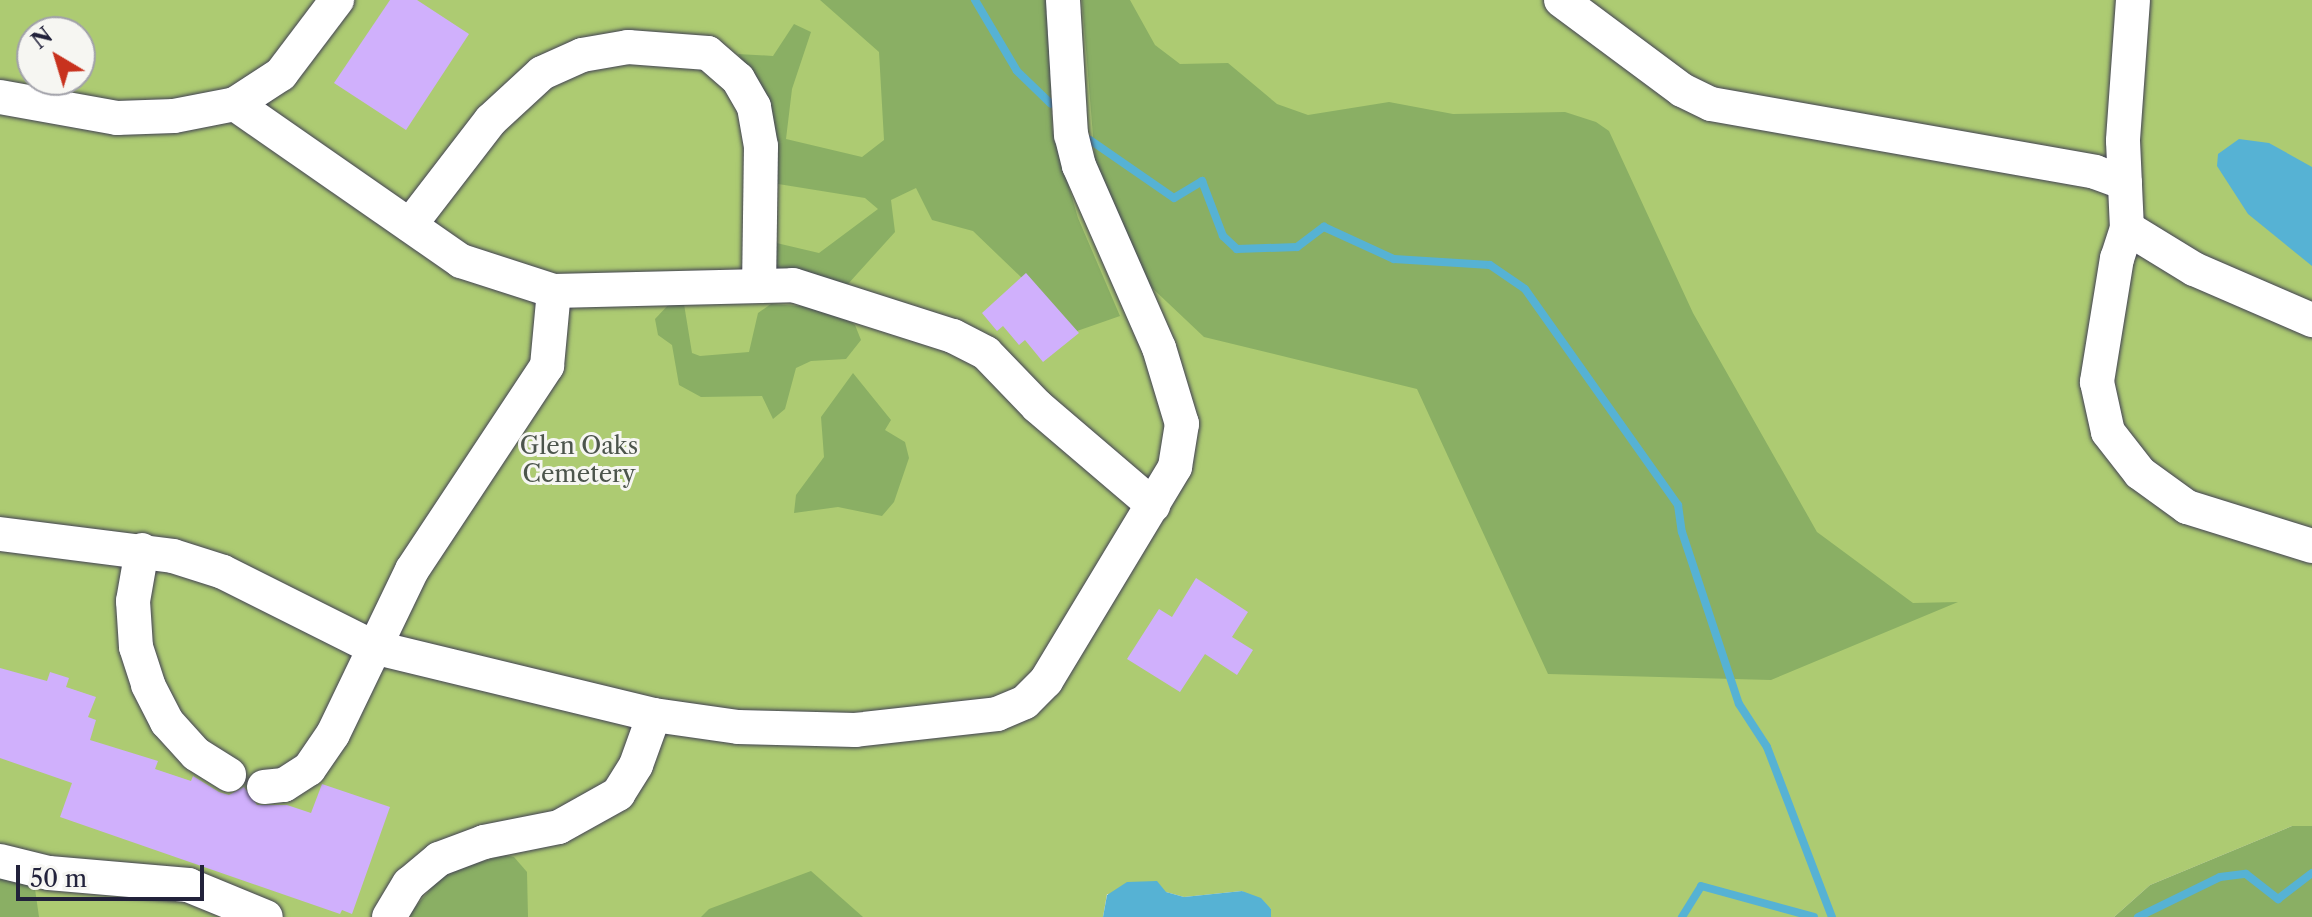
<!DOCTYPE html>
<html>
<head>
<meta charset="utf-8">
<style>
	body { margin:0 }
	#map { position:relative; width:2312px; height:917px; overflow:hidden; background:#f3ecdb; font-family:"Libre Caslon Text",serif }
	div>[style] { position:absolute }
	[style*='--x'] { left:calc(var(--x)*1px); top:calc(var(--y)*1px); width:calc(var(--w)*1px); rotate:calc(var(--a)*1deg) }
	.green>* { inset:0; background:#adcb72 }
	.forest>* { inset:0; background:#8aaf64 }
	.water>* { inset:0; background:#56b2d4 }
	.stream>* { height:8px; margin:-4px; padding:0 4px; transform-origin:4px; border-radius:4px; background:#56b2d4 }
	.building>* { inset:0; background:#d0b0fc }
	.roads { filter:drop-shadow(0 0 2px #414053) drop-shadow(0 0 2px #414053) }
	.minor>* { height:34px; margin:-17px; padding:0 17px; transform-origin:17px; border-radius:17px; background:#fff }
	span { translate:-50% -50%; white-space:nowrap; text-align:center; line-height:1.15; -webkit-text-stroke:6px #f6f6f2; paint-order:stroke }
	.park-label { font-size:24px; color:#4c554c }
	.north { position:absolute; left:16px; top:16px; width:80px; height:80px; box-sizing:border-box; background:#f6f6f2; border:2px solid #a1a1a9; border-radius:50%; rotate:322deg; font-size:22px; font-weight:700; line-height:32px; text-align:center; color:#22223b }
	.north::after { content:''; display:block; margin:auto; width:28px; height:36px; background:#c8321e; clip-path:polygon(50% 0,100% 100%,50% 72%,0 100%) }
	.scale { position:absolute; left:16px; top:865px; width:188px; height:36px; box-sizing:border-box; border:4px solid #22223b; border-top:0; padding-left:10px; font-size:24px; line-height:28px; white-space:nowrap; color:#22223b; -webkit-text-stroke:6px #f6f6f2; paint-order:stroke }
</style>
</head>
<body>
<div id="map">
	<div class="green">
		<i style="clip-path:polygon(evenodd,0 0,2312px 0,2312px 826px,2292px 826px,2150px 885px,2114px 917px,1271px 917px,1271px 909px,1242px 891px,1184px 897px,1166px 892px,1107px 894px,1103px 917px,0 917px,0 0,32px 32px,80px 32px,80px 80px,32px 80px,32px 32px)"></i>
	</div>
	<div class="forest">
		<i style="clip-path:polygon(820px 0,1048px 0,1052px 129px,1078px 218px,1120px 316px,1077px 331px,973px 231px,932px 220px,916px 188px,891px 200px,895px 232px,848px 284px,825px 285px,779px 275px,768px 241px,819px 253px,878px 209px,865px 198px,772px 183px,759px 87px,738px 54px,773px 56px,794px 24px,811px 32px,792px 89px,786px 139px,862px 157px,884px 140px,879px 52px)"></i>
		<i style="clip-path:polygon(1082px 0,1130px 0,1155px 45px,1180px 64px,1228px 63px,1277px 104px,1308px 115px,1389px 102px,1453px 114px,1565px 112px,1596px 122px,1609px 131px,1693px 313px,1817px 532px,1913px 603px,1958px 602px,1771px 680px,1548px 674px,1417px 389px,1204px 337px,1149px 285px,1096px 173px)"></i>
		<i style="clip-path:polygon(671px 302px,684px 304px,692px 353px,700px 356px,749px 352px,758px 313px,771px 304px,827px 308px,855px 325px,861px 340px,846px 359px,811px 361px,796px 368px,785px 409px,773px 419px,762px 396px,701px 397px,679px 385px,672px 345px,658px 335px,655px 319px)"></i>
		<i style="clip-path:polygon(853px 373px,891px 420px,885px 430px,905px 442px,909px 458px,894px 502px,882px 516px,838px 507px,794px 513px,796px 495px,824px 457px,821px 417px)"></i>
		<i style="clip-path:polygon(2292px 826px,2312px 826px,2312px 917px,2114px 917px,2150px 885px)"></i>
		<i style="clip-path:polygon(505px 855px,514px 857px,527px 872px,528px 917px,407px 917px,445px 872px)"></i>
		<i style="clip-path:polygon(811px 871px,863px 917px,701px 917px,709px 909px)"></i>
		<i style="clip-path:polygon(0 874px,34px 882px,39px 917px,0 917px)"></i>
	</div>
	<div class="water">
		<i style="clip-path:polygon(2239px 139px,2269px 143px,2312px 167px,2312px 266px,2248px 214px,2217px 166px,2218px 154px)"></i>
		<i style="clip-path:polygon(1157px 881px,1166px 892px,1184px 897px,1242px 891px,1261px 898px,1271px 909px,1271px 917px,1103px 917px,1107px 895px,1127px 882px)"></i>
	</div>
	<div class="stream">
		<i style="--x:975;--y:0;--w:82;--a:59.4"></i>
		<i style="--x:1017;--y:71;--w:47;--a:44.1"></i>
		<i style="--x:1090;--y:140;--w:102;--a:34.6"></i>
		<i style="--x:1174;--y:198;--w:33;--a:-31"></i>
		<i style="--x:1202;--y:181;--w:59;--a:69.1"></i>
		<i style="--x:1223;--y:236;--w:19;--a:43"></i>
		<i style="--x:1237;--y:249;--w:60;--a:-1.9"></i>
		<i style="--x:1297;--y:247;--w:34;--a:-37"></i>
		<i style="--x:1324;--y:227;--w:77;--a:24.6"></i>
		<i style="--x:1394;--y:259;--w:96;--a:3.6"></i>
		<i style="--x:1490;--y:265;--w:42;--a:34.4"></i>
		<i style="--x:1525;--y:289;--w:265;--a:54.7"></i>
		<i style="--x:1678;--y:505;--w:27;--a:82"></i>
		<i style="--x:1682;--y:532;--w:181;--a:71.7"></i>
		<i style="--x:1739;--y:704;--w:51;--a:56.9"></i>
		<i style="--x:1767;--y:747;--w:182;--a:69.1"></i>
		<i style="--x:1682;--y:917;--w:36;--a:-58"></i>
		<i style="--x:1701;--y:886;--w:117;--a:15.3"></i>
		<i style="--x:2138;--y:917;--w:91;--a:-26"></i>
		<i style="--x:2220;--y:877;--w:26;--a:-7"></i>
		<i style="--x:2246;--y:874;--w:41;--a:38"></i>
		<i style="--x:2278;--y:899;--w:43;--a:-37.4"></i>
	</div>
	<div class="building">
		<i style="clip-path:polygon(390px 0,417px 0,469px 34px,406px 130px,334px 83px)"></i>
		<i style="clip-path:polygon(1026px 273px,1079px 333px,1043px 362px,1025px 340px,1019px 345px,1003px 326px,997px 331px,982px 313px)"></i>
		<i style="clip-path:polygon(1196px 578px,1248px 612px,1232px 637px,1253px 650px,1237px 675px,1205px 654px,1180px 692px,1127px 659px,1159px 609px,1172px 617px)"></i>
		<i style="clip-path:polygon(0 668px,47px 681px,50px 672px,69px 678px,66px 687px,96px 697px,88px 717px,96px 720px,90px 740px,158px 761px,155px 769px,191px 781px,193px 776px,219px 792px,229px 795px,244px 787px,257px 805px,287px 805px,311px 813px,322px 784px,390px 807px,352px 914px,342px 910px,340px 914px,60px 817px,72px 783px,0 758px)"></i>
	</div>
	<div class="roads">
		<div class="minor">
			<i style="--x:1561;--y:0;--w:151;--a:36.6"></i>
			<i style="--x:1682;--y:90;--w:32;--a:26"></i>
			<i style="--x:1711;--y:104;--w:390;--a:10"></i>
			<i style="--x:2095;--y:172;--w:32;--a:20"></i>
			<i style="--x:2133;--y:0;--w:141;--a:94.1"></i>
			<i style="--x:2123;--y:141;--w:87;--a:87.4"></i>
			<i style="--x:2127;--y:228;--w:79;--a:31.5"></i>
			<i style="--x:2194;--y:269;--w:129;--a:23.4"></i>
			<i style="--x:0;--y:97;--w:119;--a:10.2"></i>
			<i style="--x:117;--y:118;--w:57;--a:-2"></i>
			<i style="--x:174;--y:116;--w:62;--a:-11.1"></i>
			<i style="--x:235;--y:104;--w:55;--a:-33.1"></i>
			<i style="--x:281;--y:74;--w:93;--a:-52.9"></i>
			<i style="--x:235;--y:104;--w:275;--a:34.8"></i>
			<i style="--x:461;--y:261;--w:98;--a:17.9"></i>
			<i style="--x:554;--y:291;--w:239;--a:-1.4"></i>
			<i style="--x:793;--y:285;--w:168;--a:17.7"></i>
			<i style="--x:953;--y:336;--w:37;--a:27"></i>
			<i style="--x:986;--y:353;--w:74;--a:46.1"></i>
			<i style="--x:1037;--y:406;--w:153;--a:40.5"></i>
			<i style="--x:410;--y:225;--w:133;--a:-52.4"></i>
			<i style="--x:491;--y:120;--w:69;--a:-42.7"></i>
			<i style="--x:542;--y:73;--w:44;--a:-24.2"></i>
			<i style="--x:582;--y:55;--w:47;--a:-9.9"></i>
			<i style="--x:628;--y:47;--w:80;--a:4.3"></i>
			<i style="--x:708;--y:53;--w:40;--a:41"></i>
			<i style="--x:738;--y:79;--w:32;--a:60"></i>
			<i style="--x:754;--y:107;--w:40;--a:80"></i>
			<i style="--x:761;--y:146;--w:140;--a:90.8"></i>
			<i style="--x:2127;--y:228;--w:32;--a:108"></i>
			<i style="--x:2117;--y:258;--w:126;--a:99.2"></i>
			<i style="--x:2097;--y:382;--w:51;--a:77.6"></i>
			<i style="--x:2108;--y:432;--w:52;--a:52"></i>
			<i style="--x:2140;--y:473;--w:58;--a:35.9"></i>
			<i style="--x:2187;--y:507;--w:131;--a:17.3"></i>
			<i style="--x:0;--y:534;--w:174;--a:7.2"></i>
			<i style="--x:173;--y:556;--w:52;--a:17.7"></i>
			<i style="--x:223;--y:572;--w:168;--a:26.6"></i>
			<i style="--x:373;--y:647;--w:289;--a:13.6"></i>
			<i style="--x:654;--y:715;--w:85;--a:8.1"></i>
			<i style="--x:738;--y:727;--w:117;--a:1.5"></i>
			<i style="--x:855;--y:730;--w:143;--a:-6.4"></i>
			<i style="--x:997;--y:714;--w:30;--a:-23"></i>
			<i style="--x:1025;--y:702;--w:30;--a:-45"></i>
			<i style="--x:1046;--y:681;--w:250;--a:-58.9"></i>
			<i style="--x:1175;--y:467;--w:44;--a:-80.8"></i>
			<i style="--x:1182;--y:424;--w:79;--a:-106.8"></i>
			<i style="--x:1159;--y:348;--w:199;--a:-113.7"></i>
			<i style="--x:1079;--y:166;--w:32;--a:-104"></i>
			<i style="--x:1071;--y:135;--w:135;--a:-93.4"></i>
			<i style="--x:142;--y:550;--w:52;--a:100"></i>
			<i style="--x:133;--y:601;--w:46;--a:86.3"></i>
			<i style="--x:136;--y:647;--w:40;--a:72"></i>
			<i style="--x:148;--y:685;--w:42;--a:62.8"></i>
			<i style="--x:167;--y:722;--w:43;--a:47.8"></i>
			<i style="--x:196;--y:754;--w:39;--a:32"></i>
			<i style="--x:264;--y:787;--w:20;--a:-6"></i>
			<i style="--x:284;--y:785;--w:30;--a:-33"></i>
			<i style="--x:309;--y:769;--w:42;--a:-55.6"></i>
			<i style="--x:333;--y:734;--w:182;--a:-64.3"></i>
			<i style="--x:412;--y:570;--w:245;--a:-56.5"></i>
			<i style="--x:547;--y:366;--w:75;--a:-84.7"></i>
			<i style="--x:0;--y:861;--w:50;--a:13.8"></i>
			<i style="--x:49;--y:873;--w:140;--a:4.9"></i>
			<i style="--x:188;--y:885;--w:84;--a:22.3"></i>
			<i style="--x:389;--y:917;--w:39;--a:-59"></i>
			<i style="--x:409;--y:884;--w:39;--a:-40"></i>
			<i style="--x:439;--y:859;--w:48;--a:-20.7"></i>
			<i style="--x:484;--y:842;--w:76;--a:-11.3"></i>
			<i style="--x:559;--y:827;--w:68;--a:-29.2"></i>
			<i style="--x:618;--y:794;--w:34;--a:-58"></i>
			<i style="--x:636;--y:765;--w:53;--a:-70.2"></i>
		</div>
	</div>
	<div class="park-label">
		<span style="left:579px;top:460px">Glen Oaks<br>Cemetery</span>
	</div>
	<div class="north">N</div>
	<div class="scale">50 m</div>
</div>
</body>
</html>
